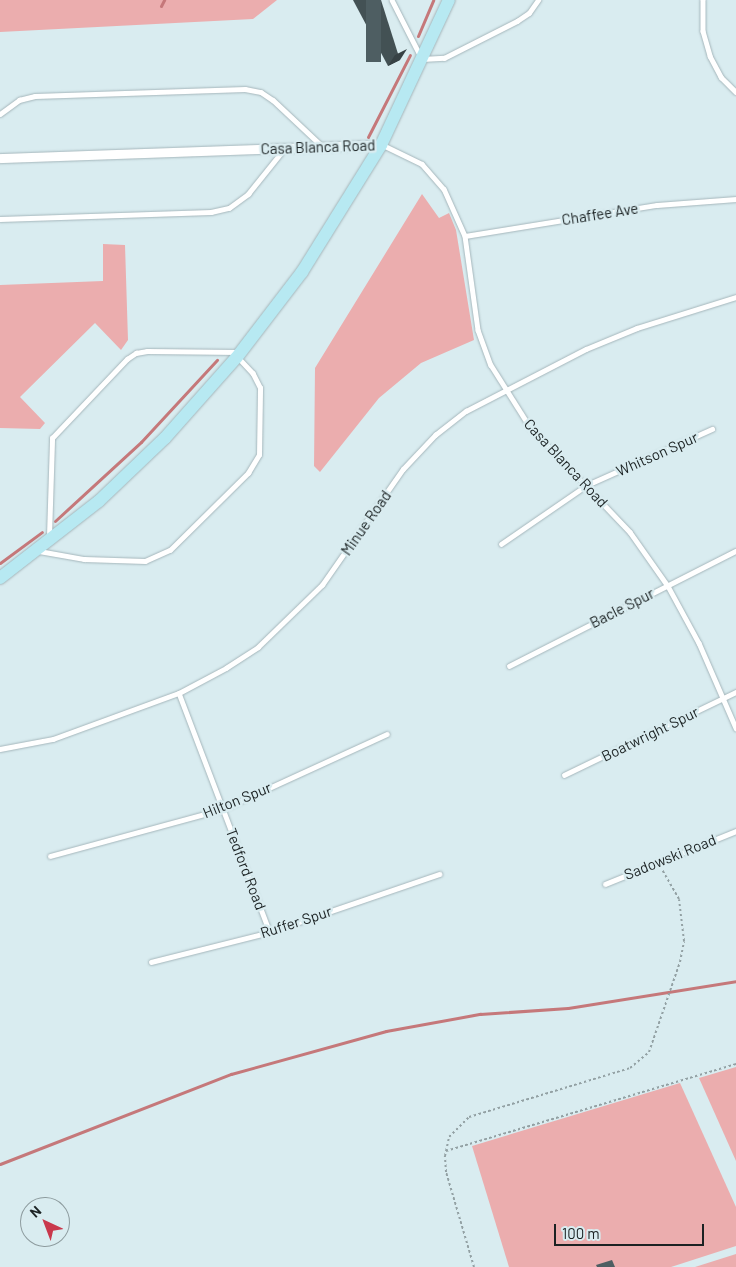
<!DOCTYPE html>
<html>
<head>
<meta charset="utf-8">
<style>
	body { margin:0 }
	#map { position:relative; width:736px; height:1267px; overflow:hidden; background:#d9ecf0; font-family:Barlow,sans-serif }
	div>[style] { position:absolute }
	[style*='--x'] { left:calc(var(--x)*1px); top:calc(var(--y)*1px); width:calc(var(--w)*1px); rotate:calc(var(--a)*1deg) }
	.green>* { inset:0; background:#ebadae }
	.stream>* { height:3px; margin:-1.5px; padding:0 1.5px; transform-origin:1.5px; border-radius:1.5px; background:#c5787a }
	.path>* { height:2px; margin-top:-1px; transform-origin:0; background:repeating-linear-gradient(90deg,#93a1a4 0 2.5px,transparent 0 5px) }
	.roads { filter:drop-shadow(0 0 1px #a5b6bb) drop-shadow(0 0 1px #a5b6bb) }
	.lane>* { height:4.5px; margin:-2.25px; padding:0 2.25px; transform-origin:2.25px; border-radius:2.25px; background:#fff }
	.street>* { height:9px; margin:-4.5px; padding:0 4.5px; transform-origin:4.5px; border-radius:4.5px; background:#fff }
	.secondary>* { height:12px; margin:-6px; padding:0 6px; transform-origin:6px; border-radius:6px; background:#b7e9f2 }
	.wall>* { inset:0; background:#435154 }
	.shaded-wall>* { inset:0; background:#374245 }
	.building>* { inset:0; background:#4e5e62; transform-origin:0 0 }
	span { translate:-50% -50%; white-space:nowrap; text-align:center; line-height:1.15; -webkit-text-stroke:5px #d9ecf0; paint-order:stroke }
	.street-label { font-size:15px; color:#1b2223 }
	.north { position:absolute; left:20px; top:1197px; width:50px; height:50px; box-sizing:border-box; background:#d9ecf0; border:1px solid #8d9b9e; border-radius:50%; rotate:317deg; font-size:14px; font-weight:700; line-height:20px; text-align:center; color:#1b2223 }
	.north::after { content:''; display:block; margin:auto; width:18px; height:22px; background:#c9384c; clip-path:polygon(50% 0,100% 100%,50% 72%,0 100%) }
	.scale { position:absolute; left:554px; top:1224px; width:150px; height:22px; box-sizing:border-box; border:2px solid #1b2223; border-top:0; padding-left:6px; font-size:15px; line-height:18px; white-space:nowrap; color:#1b2223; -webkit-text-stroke:4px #d9ecf0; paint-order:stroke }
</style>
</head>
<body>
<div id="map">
	<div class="green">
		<i style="clip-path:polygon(0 0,277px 0,253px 19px,0 32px)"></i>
		<i style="clip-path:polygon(422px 194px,439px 218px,449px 213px,456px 230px,474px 340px,421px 363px,379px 398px,320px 472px,314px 466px,315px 368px)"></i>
		<i style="clip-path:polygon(103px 244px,125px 245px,128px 340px,121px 350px,95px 323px,20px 397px,45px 423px,40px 429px,0 428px,0 285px,103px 281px)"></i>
		<i style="clip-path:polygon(736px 1067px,736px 1161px,699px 1078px)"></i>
		<i style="clip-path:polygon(680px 1083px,736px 1207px,736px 1246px,671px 1267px,509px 1267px,472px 1146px)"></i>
		<i style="clip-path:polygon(736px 1254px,736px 1267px,695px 1267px)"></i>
	</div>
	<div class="stream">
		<i style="--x:161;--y:6;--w:7;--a:-63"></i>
		<i style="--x:418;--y:36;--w:39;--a:-67"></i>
		<i style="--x:368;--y:137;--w:92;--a:-62.9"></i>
		<i style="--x:55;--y:521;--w:117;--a:-42.6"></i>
		<i style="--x:141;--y:442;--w:112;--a:-47.2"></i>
		<i style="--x:0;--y:563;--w:52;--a:-36.4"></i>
		<i style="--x:0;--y:1164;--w:248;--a:-21.3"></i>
		<i style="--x:231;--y:1074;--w:161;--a:-15.5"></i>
		<i style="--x:386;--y:1031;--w:96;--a:-10.3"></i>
		<i style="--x:480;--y:1014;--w:88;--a:-3.9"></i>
		<i style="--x:568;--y:1008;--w:170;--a:-9.1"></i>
	</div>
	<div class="path">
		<i style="--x:446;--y:1151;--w:303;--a:-16.7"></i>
		<i style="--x:474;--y:1267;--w:99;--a:-106.4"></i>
		<i style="--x:446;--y:1172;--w:16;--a:-94"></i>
		<i style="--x:445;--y:1156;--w:19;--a:-78"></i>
		<i style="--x:449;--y:1137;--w:28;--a:-45"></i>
		<i style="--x:469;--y:1117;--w:168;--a:-16.9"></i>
		<i style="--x:630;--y:1068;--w:25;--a:-40"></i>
		<i style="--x:649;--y:1052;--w:95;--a:-71"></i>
		<i style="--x:680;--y:962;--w:21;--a:-79"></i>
		<i style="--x:684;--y:941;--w:42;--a:-96.8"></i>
		<i style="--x:679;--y:899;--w:34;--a:-120"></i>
	</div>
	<div class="roads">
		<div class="lane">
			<i style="--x:392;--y:0;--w:66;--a:63"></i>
			<i style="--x:422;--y:59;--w:22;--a:-3"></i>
			<i style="--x:444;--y:58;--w:82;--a:-26.9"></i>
			<i style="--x:517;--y:21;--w:14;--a:-34"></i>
			<i style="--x:529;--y:13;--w:16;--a:-55"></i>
			<i style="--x:703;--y:0;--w:31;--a:90"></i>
			<i style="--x:703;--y:31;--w:26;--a:74"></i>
			<i style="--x:710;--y:56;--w:24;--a:62"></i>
			<i style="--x:721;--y:77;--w:21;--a:45"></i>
			<i style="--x:0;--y:114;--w:24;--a:-36"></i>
			<i style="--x:19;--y:100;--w:16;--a:-14"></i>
			<i style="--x:35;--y:96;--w:210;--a:-1.9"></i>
			<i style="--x:245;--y:89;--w:16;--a:11"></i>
			<i style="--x:261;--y:92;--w:14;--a:34"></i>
			<i style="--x:273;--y:100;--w:67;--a:43.2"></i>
			<i style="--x:383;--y:145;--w:43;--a:26"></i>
			<i style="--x:422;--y:164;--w:33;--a:49"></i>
			<i style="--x:444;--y:189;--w:51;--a:65.9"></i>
			<i style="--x:465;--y:236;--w:95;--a:82.1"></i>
			<i style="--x:478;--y:330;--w:37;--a:70"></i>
			<i style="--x:491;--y:365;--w:73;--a:57.8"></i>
			<i style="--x:530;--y:427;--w:145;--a:46.4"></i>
			<i style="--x:630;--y:532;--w:66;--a:54.9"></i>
			<i style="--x:668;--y:586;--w:65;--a:61.5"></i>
			<i style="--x:699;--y:643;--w:93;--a:66.5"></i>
			<i style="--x:0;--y:219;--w:211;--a:-1.9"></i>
			<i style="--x:211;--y:212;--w:18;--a:-13"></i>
			<i style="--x:229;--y:208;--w:24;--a:-36"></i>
			<i style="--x:248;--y:194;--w:58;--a:-51.3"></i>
			<i style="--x:465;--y:236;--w:194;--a:-9.2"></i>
			<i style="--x:657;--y:205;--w:79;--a:-4.3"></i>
			<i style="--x:49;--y:536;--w:98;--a:-88.2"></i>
			<i style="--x:52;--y:438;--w:109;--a:-46.5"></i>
			<i style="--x:127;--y:359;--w:11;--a:-34"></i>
			<i style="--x:136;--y:353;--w:11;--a:-10"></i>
			<i style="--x:147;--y:351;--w:92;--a:0.6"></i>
			<i style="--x:501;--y:544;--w:104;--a:-34.5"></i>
			<i style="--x:587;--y:485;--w:137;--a:-24.1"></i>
			<i style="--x:39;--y:551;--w:46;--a:10.1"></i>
			<i style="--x:84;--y:559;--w:61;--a:1.9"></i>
			<i style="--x:145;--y:561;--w:27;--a:-24"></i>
			<i style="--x:170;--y:550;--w:110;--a:-44.6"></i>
			<i style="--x:248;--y:473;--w:21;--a:-59"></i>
			<i style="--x:259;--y:455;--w:67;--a:-89.1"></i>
			<i style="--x:260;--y:388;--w:16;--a:-117"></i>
			<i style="--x:253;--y:374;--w:22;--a:-133"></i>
			<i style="--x:509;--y:666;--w:254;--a:-26.9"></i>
			<i style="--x:179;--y:693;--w:256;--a:69.2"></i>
			<i style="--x:0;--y:749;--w:54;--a:-10.7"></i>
			<i style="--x:53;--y:739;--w:134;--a:-20.1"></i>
			<i style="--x:179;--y:693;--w:53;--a:-28"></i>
			<i style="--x:226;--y:668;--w:38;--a:-33"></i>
			<i style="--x:258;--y:647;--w:89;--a:-44.1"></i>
			<i style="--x:322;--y:585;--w:141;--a:-55.1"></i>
			<i style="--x:403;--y:469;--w:47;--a:-46.7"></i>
			<i style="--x:435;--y:435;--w:39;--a:-38"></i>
			<i style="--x:466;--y:411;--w:135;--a:-27.3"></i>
			<i style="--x:586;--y:349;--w:55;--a:-22.4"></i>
			<i style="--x:637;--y:328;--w:104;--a:-17.4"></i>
			<i style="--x:564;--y:775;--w:191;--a:-25.8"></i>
			<i style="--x:50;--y:856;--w:179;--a:-15.2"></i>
			<i style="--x:223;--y:809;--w:180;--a:-24.6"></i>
			<i style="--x:605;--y:884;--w:141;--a:-22"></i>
			<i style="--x:151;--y:962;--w:123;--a:-14.1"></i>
			<i style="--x:270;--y:932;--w:179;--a:-18.9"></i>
		</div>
		<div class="street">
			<i style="--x:0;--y:158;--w:381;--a:-2"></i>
		</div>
		<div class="secondary">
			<i style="--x:0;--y:578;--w:125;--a:-37.9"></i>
			<i style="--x:99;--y:501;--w:91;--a:-43.7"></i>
			<i style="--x:165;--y:438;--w:108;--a:-48.4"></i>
			<i style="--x:237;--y:357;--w:107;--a:-52.6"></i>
			<i style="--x:302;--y:272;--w:150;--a:-58.1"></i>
			<i style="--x:381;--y:145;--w:160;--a:-64.9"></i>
		</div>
	</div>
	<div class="wall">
		<i style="clip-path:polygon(353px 0,381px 0,400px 60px,388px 66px)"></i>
	</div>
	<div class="shaded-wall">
		<i style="clip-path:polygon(407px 49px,400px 60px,388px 66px,395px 55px)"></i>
	</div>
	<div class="building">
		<i style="left:366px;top:0;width:15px;height:62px"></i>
		<i style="clip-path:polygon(612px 1260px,615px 1267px,597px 1267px,596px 1265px)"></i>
	</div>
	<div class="street-label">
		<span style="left:318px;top:147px;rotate:-2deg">Casa Blanca Road</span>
		<span style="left:600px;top:214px;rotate:-9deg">Chaffee Ave</span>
		<span style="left:657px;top:454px;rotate:-24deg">Whitson Spur</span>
		<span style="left:566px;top:463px;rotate:47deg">Casa Blanca Road</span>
		<span style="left:366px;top:523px;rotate:-55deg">Minue Road</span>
		<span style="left:622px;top:608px;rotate:-27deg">Bacle Spur</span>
		<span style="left:650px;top:734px;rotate:-26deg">Boatwright Spur</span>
		<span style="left:237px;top:800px;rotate:-22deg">Hilton Spur</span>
		<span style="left:670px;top:857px;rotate:-22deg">Sadowski Road</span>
		<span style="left:246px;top:869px;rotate:69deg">Tedford Road</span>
		<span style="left:296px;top:922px;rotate:-18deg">Ruffer Spur</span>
	</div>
	<div class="north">N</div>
	<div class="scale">100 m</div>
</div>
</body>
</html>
